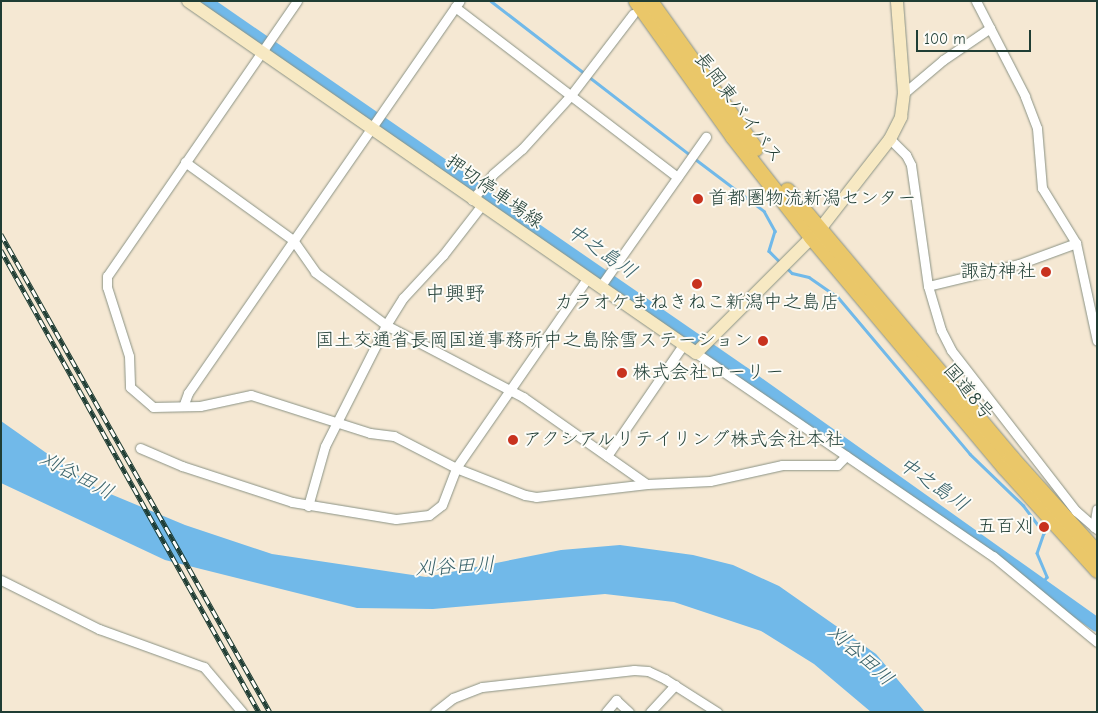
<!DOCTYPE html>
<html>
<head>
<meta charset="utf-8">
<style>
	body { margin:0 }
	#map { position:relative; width:1098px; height:713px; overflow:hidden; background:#f5e8d3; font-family:"Comic Neue","Klee One",sans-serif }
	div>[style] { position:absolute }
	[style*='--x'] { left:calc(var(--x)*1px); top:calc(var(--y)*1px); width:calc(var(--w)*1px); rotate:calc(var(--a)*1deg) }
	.water>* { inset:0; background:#71b9e9 }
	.stream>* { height:2.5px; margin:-1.25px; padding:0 1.25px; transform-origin:1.25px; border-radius:1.25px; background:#71b9e9 }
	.river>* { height:14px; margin:-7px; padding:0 7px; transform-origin:7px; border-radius:7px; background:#71b9e9 }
	.roads { filter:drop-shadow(0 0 1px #8a9284) drop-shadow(0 0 1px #8a9284) }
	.minor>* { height:9px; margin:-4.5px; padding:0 4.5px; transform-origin:4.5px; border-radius:4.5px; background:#fff }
	.secondary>* { height:12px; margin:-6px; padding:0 6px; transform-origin:6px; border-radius:6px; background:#f7e9c3 }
	.trunk>* { height:15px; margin:-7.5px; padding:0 7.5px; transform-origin:7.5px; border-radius:7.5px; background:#eac769 }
	.rail>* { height:4.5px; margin-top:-2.25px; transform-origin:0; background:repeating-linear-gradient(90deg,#fdfcf7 0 8px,#1f3d34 0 16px); box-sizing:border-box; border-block:1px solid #1f3d34 }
	.dots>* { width:14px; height:14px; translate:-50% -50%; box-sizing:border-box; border:2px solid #fdfcf7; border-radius:50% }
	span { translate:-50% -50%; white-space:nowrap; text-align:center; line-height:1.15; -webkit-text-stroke:4px #fdfcf7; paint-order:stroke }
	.street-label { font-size:19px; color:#1f3d34 }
	.poi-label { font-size:19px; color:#1f3d34 }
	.left { translate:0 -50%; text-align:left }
	.right { translate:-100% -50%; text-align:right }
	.water-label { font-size:20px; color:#38626a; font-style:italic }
	.neighbourhood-label { font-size:20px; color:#1f3d34 }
	.frame { position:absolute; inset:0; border:2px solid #1f3d34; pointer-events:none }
	.scale { position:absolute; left:916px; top:30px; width:115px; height:22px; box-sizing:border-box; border:2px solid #1f3d34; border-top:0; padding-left:6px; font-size:15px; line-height:18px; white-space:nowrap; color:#1f3d34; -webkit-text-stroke:4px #fdfcf7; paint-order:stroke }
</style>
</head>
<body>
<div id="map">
	<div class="water">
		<i style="clip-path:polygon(1px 421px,96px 488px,185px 525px,272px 554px,426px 577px,561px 550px,620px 545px,693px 555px,733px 565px,779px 586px,876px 654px,925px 712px,871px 712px,814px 664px,761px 631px,674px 602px,605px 594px,433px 609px,357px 608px,165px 560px,1px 483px)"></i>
	</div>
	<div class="stream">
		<i style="--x:491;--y:1;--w:252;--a:37.7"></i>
		<i style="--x:694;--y:158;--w:88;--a:37.1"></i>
		<i style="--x:764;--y:211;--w:23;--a:61"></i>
		<i style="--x:775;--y:231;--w:21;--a:107"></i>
		<i style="--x:769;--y:251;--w:17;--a:45"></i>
		<i style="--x:787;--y:268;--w:7;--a:45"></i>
		<i style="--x:792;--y:273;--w:17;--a:13"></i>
		<i style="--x:809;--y:277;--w:35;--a:35"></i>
		<i style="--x:838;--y:297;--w:205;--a:49.9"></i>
		<i style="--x:970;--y:454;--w:74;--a:43.9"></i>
		<i style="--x:1023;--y:505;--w:35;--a:53"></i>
		<i style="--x:1044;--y:533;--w:21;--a:109"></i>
		<i style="--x:1037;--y:553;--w:26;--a:67"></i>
		<i style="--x:1047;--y:577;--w:11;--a:124"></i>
	</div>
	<div class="river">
		<i style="--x:204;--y:1;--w:656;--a:34.63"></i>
		<i style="--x:744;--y:374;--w:433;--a:35.4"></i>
	</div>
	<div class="roads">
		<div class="minor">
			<i style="--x:297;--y:1;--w:334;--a:124.6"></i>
			<i style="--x:107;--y:276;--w:11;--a:90"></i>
			<i style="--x:107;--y:287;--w:72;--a:72.3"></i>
			<i style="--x:129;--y:356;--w:31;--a:88"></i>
			<i style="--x:130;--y:387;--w:30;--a:41"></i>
			<i style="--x:153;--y:407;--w:47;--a:-1.2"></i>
			<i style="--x:200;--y:406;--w:52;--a:-12.2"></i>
			<i style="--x:251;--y:395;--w:125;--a:17.7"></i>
			<i style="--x:370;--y:433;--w:24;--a:7"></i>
			<i style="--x:394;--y:436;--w:70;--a:27.3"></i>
			<i style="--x:456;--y:468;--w:74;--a:21.4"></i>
			<i style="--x:525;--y:495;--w:11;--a:10"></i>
			<i style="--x:536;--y:497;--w:112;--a:-6.7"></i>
			<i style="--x:455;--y:7;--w:280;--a:37.4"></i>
			<i style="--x:904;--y:93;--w:51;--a:-40.2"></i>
			<i style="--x:943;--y:60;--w:57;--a:-34.2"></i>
			<i style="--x:890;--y:139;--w:23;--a:45"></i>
			<i style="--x:906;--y:155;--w:11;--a:63"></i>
			<i style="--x:911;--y:165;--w:122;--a:82"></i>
			<i style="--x:928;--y:286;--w:46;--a:73.5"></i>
			<i style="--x:941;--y:330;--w:22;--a:63"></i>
			<i style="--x:951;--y:350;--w:204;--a:52.2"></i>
			<i style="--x:1076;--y:511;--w:28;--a:41"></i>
			<i style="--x:185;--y:162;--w:133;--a:35.8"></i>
			<i style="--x:293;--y:240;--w:39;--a:55"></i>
			<i style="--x:315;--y:272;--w:89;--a:36.7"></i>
			<i style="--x:386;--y:325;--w:155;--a:27.7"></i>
			<i style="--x:523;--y:397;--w:151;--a:35.1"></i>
			<i style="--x:647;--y:484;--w:63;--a:-2.7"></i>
			<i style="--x:710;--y:481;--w:74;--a:-12.5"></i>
			<i style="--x:782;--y:465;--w:55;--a:0"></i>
			<i style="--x:837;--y:465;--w:13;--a:-45"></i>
			<i style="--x:472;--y:200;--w:33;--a:-51"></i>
			<i style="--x:493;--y:174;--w:38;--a:-41"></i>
			<i style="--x:522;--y:149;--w:73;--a:-47.8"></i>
			<i style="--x:571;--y:95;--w:102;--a:-52.6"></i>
			<i style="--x:1076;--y:243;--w:100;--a:77.9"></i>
			<i style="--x:928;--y:286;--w:94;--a:-13.6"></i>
			<i style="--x:1019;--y:264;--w:61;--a:-20.2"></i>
			<i style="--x:1076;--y:243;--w:65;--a:-121.7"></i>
			<i style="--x:1042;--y:188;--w:60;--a:-94.8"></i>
			<i style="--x:1037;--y:128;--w:34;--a:-111"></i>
			<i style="--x:1025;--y:96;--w:107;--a:-117.3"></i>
			<i style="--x:600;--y:287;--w:184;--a:-54.8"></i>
			<i style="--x:696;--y:353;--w:360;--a:34.4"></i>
			<i style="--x:993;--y:556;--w:135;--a:39.6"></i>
			<i style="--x:184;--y:404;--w:12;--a:-70"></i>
			<i style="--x:188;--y:393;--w:477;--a:-55.3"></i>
			<i style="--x:140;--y:448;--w:46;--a:23.2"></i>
			<i style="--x:182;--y:466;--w:116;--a:18.1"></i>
			<i style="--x:292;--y:502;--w:105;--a:9.3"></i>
			<i style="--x:396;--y:519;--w:33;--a:-7"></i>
			<i style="--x:429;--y:515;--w:16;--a:-38"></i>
			<i style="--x:442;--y:505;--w:40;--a:-69"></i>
			<i style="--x:456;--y:468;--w:230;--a:-55.3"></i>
			<i style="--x:607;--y:456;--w:135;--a:-55.6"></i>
			<i style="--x:308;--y:506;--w:62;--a:-74.2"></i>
			<i style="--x:325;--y:446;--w:136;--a:-63.2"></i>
			<i style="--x:386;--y:325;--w:32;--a:-58"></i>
			<i style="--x:403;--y:298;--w:59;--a:-47.1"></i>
			<i style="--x:443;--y:255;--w:62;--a:-52.2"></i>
			<i style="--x:1094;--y:527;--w:18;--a:-81"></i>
			<i style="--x:1;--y:580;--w:110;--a:26.6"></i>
			<i style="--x:99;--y:629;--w:112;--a:19.9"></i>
			<i style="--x:204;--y:667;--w:59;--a:49.8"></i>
			<i style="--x:435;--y:712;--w:23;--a:-38"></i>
			<i style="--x:453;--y:698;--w:31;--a:-21"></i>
			<i style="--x:482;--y:687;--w:153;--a:-6.4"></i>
			<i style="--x:634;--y:670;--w:14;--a:4"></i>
			<i style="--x:648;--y:671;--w:19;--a:25"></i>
			<i style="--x:665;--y:679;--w:62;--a:32.4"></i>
			<i style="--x:606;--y:712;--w:16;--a:-50"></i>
			<i style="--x:616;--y:700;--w:18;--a:43"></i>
			<i style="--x:650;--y:712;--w:37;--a:-47"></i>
		</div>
		<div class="secondary">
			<i style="--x:188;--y:1;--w:618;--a:34.72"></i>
			<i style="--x:696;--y:353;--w:175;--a:-45"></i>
			<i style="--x:820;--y:229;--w:114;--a:-52.1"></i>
			<i style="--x:890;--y:139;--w:25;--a:-63"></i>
			<i style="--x:901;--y:117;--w:24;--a:-83"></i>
			<i style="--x:904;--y:93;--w:92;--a:-94.4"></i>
		</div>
		<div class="trunk">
			<i style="--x:636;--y:1;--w:167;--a:54.5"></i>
			<i style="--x:733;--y:137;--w:127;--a:52"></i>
			<i style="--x:811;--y:237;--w:300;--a:50"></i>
			<i style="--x:1004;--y:467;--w:139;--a:47.9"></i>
			<i style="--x:650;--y:1;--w:181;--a:54.5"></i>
			<i style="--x:787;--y:190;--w:349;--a:50"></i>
			<i style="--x:1011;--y:457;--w:129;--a:48.1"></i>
		</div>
	</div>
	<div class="rail">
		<i style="--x:1;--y:234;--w:548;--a:60.63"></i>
		<i style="--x:1;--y:250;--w:529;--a:60.82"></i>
	</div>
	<div class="dots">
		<i style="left:698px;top:199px;background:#c8321e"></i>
		<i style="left:1046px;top:272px;background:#c8321e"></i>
		<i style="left:697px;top:284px;background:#c8321e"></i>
		<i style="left:763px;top:341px;background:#c8321e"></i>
		<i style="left:622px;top:373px;background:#c8321e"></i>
		<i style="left:513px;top:440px;background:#c8321e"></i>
		<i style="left:1044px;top:527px;background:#c8321e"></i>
	</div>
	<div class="street-label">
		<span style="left:738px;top:108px;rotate:53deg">長岡東バイパス</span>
		<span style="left:494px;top:192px;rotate:35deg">押切停車場線</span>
		<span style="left:968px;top:392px;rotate:50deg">国道8号</span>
	</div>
	<div class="poi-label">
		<span class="left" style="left:708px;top:199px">首都圏物流新潟センター</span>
		<span class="right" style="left:1036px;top:272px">諏訪神社</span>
		<span style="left:697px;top:303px">カラオケまねきねこ新潟中之島店</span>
		<span class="right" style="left:753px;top:341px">国土交通省長岡国道事務所中之島除雪ステーション</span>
		<span class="left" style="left:632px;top:373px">株式会社ローリー</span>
		<span class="left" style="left:523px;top:440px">アクシアルリテイリング株式会社本社</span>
		<span class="right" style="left:1034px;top:527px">五百刈</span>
	</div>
	<div class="water-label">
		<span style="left:602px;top:251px;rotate:35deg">中之島川</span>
		<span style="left:77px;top:475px;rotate:28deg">刈谷田川</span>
		<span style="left:934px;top:484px;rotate:35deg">中之島川</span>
		<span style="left:455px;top:566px;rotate:-3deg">刈谷田川</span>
		<span style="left:861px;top:655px;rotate:42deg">刈谷田川</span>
	</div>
	<div class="neighbourhood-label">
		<span style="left:455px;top:293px">中興野</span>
	</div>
	<div class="frame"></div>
	<div class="scale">100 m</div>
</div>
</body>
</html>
